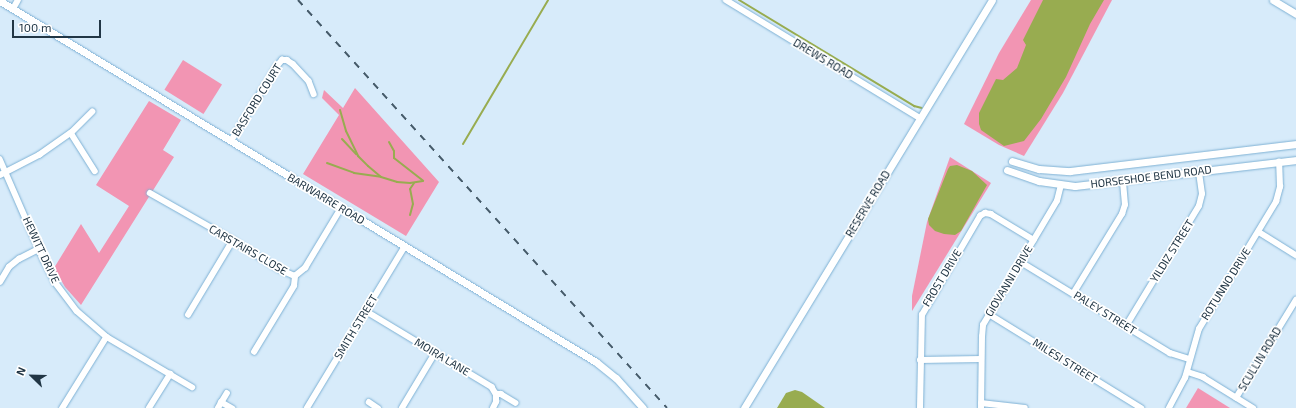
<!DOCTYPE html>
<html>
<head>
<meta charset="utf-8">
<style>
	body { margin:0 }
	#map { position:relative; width:1296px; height:408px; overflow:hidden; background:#d7ebfa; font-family:"Exo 2",sans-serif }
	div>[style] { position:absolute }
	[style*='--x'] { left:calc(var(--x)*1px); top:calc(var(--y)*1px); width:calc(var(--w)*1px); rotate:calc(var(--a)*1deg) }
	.green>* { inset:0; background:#f295b3; transform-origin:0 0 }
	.water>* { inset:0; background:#98ac50 }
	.stream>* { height:2px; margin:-1px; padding:0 1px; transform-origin:1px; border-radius:1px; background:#98ac50 }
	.roads { filter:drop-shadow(0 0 1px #7eb1d4) drop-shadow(0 0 1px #7eb1d4) }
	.minor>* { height:5.5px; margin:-2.75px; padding:0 2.75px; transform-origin:2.75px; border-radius:2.75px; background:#fff }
	.tertiary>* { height:7px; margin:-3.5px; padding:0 3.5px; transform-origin:3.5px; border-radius:3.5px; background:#fff }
	.rail>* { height:2px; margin-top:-1px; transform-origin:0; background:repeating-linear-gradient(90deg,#445968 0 7px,transparent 0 14px) }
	span { translate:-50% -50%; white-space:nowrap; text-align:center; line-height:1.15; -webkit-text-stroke:3.5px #fff; paint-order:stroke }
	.street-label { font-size:11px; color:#213645 }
	.north { position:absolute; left:12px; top:356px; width:40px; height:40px; -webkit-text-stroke:3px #fff; paint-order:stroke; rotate:293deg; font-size:11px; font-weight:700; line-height:16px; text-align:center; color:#213645 }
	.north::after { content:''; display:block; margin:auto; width:14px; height:18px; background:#213645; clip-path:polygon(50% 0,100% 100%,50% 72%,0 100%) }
	.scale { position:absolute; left:12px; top:20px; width:89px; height:18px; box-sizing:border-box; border:2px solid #213645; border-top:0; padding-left:5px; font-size:12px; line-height:14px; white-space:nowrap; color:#213645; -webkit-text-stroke:3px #fff; paint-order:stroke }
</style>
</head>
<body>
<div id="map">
	<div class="green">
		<i style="clip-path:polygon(1031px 0,1112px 0,1063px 93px,1024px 156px,999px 145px,964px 124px,999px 53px)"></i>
		<i style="left:183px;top:60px;width:46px;height:35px;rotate:32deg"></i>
		<i style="clip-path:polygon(355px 88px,439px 182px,406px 236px,303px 174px,339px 115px,322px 98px,324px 90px,343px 108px)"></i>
		<i style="clip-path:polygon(149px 101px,181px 120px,163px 150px,174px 157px,81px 305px,65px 287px,54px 268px,81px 224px,99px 253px,129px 206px,96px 185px)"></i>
		<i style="clip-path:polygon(950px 157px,991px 183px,912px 311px,912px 296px,927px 222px)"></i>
		<i style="clip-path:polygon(1198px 388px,1230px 408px,1186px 408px)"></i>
	</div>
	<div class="water">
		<i style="clip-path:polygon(1043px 0,1104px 0,1090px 24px,1066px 77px,1041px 119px,1024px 141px,1004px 146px,981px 130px,979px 124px,979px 113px,996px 79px,1003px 80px,1017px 68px,1026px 45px,1023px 40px)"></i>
		<i style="clip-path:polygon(957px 165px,972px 171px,987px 185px,961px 231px,955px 235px,944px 234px,935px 231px,929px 225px,928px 219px,948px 169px,950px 166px)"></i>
		<i style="clip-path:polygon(795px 390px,802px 392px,825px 408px,777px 408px,786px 393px)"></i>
	</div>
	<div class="stream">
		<i style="--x:739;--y:0;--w:205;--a:31.2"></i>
		<i style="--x:914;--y:106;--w:8;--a:14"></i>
		<i style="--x:340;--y:110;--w:22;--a:74"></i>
		<i style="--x:346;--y:131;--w:28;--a:64"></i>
		<i style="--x:358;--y:156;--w:14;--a:45"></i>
		<i style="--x:368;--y:166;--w:17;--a:40"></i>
		<i style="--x:381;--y:177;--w:17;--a:17"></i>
		<i style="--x:397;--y:182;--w:13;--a:4"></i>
		<i style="--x:410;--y:183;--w:13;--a:-9"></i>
		<i style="--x:342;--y:139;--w:21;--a:47"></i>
		<i style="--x:389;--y:142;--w:10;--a:61"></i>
		<i style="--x:394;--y:151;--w:7;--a:90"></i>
		<i style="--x:394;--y:158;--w:37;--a:38"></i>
		<i style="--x:463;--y:144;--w:167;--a:-59.4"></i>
		<i style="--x:327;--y:163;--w:29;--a:20"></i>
		<i style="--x:354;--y:173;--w:27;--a:8"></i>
		<i style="--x:410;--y:215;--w:11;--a:-75"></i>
		<i style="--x:413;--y:204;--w:15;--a:-101"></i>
		<i style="--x:410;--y:189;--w:7;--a:-56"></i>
	</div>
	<div class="roads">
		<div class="minor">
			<i style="--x:726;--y:0;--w:227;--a:31.3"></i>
			<i style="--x:13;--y:9;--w:10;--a:-61"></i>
			<i style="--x:71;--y:133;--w:30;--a:-45"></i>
			<i style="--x:231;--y:141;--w:88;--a:-58.5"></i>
			<i style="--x:277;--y:66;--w:8;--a:-50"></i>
			<i style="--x:282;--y:60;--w:5;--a:0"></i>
			<i style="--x:287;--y:60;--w:7;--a:34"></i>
			<i style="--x:293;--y:64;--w:23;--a:47"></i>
			<i style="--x:309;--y:81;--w:14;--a:69"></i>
			<i style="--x:0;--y:159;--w:110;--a:66.5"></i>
			<i style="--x:44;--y:260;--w:25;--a:63"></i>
			<i style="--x:55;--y:282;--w:36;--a:53"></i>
			<i style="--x:77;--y:311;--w:40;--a:41"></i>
			<i style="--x:107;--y:337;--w:84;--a:121.8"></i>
			<i style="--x:0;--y:175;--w:44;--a:-27.1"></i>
			<i style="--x:39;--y:155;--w:39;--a:-35"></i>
			<i style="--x:71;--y:133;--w:45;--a:57.7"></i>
			<i style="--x:150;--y:193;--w:95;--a:29.5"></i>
			<i style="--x:233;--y:240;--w:54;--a:32.2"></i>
			<i style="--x:279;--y:269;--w:17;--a:24"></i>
			<i style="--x:295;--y:276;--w:13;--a:-39"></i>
			<i style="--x:305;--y:268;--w:70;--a:-59"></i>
			<i style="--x:1259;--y:232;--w:44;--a:31.9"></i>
			<i style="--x:1021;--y:262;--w:175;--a:31.4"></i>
			<i style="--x:1170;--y:353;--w:21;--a:17"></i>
			<i style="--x:0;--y:282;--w:17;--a:-59"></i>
			<i style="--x:9;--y:267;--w:13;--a:-39"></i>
			<i style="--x:19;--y:259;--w:22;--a:-27"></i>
			<i style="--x:1073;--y:294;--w:94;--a:-58.5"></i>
			<i style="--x:1122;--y:214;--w:9;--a:-72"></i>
			<i style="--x:1125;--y:205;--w:24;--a:-95"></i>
			<i style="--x:366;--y:311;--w:147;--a:31.1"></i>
			<i style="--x:492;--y:387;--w:8;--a:60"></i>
			<i style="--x:496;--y:394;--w:5;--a:0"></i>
			<i style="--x:501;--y:394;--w:17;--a:31"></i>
			<i style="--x:989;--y:314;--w:179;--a:31.7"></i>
			<i style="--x:188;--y:315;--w:87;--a:-59"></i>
			<i style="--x:1126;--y:326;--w:140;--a:-58.7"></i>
			<i style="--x:1199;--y:206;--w:12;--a:-76"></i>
			<i style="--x:1202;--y:194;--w:22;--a:-98"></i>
			<i style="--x:107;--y:337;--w:99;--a:30.5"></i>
			<i style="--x:254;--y:352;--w:77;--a:-58.8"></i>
			<i style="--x:294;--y:286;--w:10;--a:-84"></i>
			<i style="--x:920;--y:360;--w:61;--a:-0.9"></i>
			<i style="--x:1188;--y:372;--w:16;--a:18"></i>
			<i style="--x:1203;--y:377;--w:59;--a:31.8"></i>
			<i style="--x:1236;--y:398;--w:115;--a:-58.5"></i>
			<i style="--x:221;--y:402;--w:13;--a:29"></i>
			<i style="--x:369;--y:402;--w:11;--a:34"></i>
			<i style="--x:981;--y:403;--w:44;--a:6.5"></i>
			<i style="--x:149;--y:408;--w:40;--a:-58"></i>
			<i style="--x:218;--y:408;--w:17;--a:-59"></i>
			<i style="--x:307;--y:408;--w:189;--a:-58.8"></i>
			<i style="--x:402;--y:408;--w:64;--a:-59"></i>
			<i style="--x:493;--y:408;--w:7;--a:-63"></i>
			<i style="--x:496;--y:402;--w:8;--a:-90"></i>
			<i style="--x:920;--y:408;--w:93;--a:-88.8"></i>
			<i style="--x:922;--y:315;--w:115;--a:-59.6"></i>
			<i style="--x:980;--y:216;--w:6;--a:-31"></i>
			<i style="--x:985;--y:213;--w:6;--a:9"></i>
			<i style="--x:991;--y:214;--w:50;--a:31.2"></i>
			<i style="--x:981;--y:408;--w:71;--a:-89.2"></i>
			<i style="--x:982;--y:337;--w:12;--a:-85"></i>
			<i style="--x:983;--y:325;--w:144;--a:-59.2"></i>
			<i style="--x:1057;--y:201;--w:16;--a:-76"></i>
			<i style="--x:1169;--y:408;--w:34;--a:-62"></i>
			<i style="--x:1185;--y:378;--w:51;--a:-74.1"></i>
			<i style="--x:1199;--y:329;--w:149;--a:-58.8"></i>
			<i style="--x:1276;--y:202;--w:16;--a:-75"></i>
			<i style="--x:1280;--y:187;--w:25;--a:-92"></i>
		</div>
		<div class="tertiary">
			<i style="--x:1273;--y:0;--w:27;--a:31"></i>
			<i style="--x:0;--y:1;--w:697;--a:31.2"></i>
			<i style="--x:596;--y:362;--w:26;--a:39"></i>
			<i style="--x:616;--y:378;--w:40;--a:48"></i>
			<i style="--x:1012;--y:161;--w:28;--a:17"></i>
			<i style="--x:1039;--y:169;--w:31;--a:4"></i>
			<i style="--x:1070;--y:171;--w:228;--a:-6.8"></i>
			<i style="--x:1007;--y:170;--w:34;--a:19"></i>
			<i style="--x:1039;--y:181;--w:36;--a:8"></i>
			<i style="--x:1075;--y:186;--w:223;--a:-6.7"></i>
			<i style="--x:744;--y:408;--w:477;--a:-58.7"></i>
		</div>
	</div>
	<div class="rail">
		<i style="--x:298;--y:0;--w:550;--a:47.87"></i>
	</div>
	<div class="street-label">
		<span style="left:823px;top:59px;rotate:31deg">DREWS ROAD</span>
		<span style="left:257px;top:100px;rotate:-58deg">BASFORD COURT</span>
		<span style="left:1151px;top:177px;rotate:-7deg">HORSESHOE BEND ROAD</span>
		<span style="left:326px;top:199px;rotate:31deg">BARWARRE ROAD</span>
		<span style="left:868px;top:204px;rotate:-59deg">RESERVE ROAD</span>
		<span style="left:41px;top:250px;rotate:65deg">HEWITT DRIVE</span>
		<span style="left:248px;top:250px;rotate:30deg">CARSTAIRS CLOSE</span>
		<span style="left:1172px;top:251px;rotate:-58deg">YILDIZ STREET</span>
		<span style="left:942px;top:278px;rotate:-59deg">FROST DRIVE</span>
		<span style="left:1009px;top:281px;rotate:-59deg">GIOVANNI DRIVE</span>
		<span style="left:1226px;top:284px;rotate:-58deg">ROTUNNO DRIVE</span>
		<span style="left:1105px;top:313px;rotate:32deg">PALEY STREET</span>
		<span style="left:356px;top:327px;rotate:-59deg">SMITH STREET</span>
		<span style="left:442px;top:357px;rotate:31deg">MOIRA LANE</span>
		<span style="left:1260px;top:359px;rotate:-59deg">SCULLIN ROAD</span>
		<span style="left:1065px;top:361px;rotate:32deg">MILESI STREET</span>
	</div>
	<div class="north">N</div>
	<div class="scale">100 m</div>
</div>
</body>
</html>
